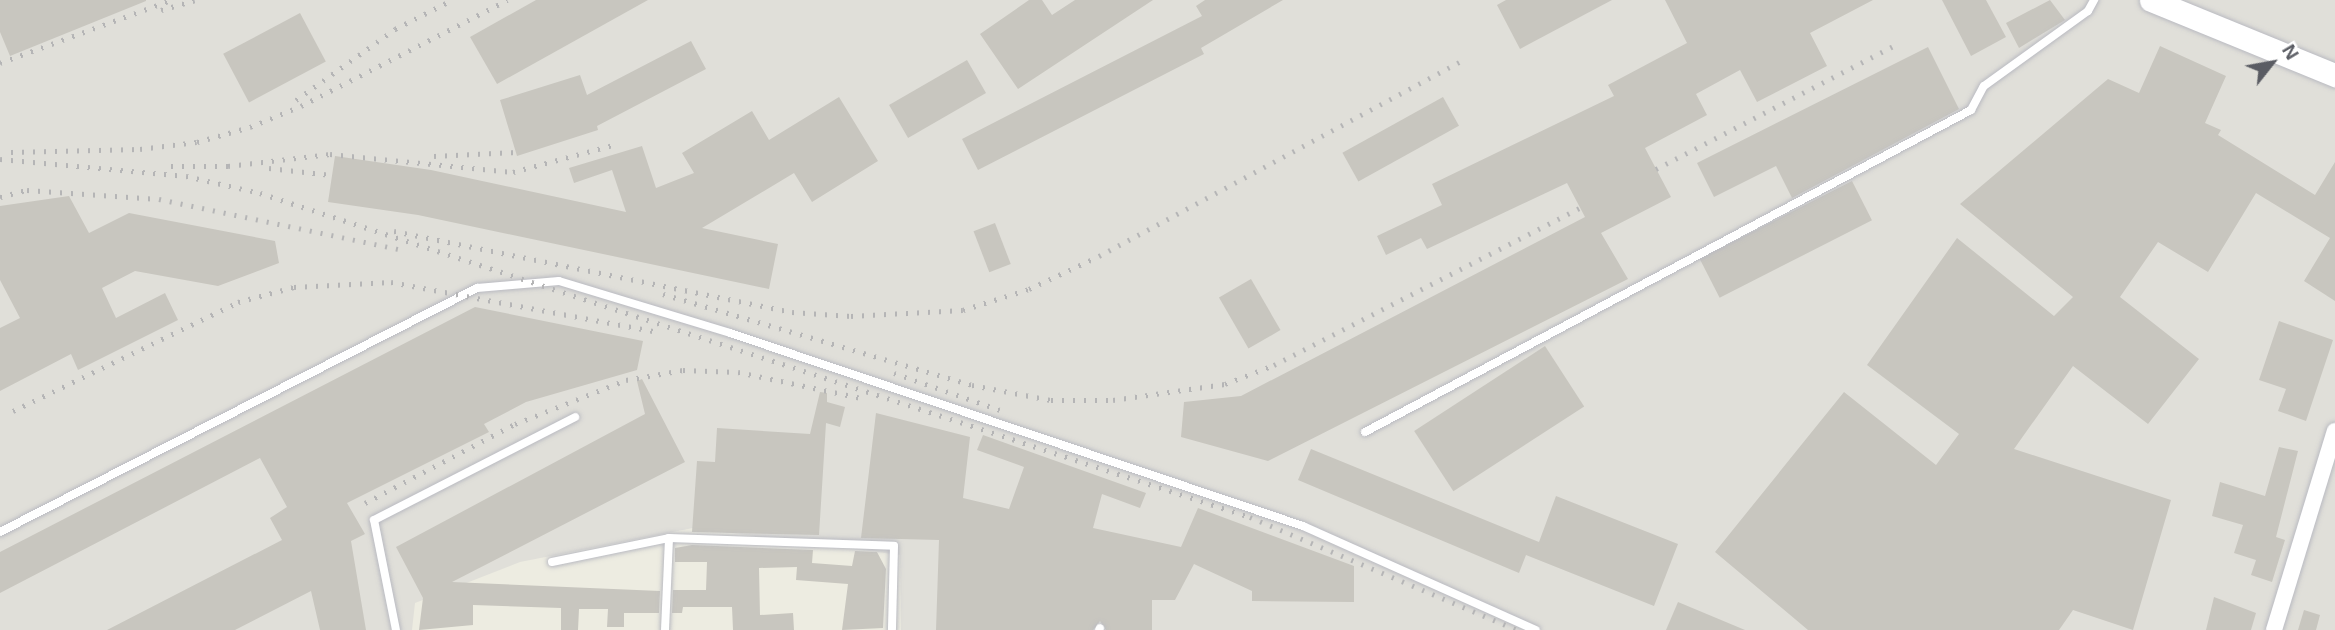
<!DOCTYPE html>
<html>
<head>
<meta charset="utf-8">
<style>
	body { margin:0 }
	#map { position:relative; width:2335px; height:630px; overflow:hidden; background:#edece1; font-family:Helvetica,sans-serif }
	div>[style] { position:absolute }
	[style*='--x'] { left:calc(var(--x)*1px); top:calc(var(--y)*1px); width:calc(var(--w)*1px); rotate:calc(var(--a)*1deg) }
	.industrial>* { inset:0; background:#e0dfd9 }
	.building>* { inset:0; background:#c8c6bf; transform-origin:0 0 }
	.roads { filter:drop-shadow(0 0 2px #b9bac1) drop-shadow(0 0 2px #b9bac1) }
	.lane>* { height:8px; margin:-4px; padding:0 4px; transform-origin:4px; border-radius:4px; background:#fff }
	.street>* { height:16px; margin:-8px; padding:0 8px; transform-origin:8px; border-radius:8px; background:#fff }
	.secondary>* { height:23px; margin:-11.5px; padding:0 11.5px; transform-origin:11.5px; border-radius:11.5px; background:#fff }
	.rail>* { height:5px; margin-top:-2.5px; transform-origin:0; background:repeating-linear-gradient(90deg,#b5b5b6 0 2px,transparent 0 11px) }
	span { translate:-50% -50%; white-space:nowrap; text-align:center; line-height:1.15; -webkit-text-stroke:5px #fff; paint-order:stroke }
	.north { position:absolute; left:2237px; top:28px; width:70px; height:70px; -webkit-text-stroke:5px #fff; paint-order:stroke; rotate:59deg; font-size:19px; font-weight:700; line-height:28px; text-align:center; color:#5a5c63 }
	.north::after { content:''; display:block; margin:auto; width:24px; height:32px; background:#5a5c63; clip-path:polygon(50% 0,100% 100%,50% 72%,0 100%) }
</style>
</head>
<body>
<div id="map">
	<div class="industrial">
		<i style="clip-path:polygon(0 0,2335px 0,2335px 630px,901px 630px,900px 555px,693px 528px,520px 562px,415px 603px,412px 630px,0 630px)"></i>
	</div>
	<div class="building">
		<i style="clip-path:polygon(0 0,146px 0,146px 1px,10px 56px,0 32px)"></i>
		<i style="clip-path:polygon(536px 0,648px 0,497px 84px,470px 37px)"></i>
		<i style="clip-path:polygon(1029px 0,1042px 0,1052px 15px,1075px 0,1153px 0,1018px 89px,980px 34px)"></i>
		<i style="clip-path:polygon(1205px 0,1283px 0,1201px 48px,1204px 54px,978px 170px,962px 139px,1202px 16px,1196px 6px)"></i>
		<i style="clip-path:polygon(1506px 0,1612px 0,1520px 49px,1497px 5px)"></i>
		<i style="clip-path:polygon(1665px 0,1873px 0,1810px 33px,1827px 66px,1757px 102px,1740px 70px,1696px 94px,1707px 115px,1645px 148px,1671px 197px,1601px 233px,1628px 279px,1268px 461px,1181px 437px,1184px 402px,1241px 396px,1585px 217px,1567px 183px,1427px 249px,1421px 238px,1386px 255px,1377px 236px,1442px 205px,1432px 184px,1614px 96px,1608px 85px,1687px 43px)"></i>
		<i style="clip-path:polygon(1942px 0,1986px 0,2006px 37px,1971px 56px)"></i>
		<i style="clip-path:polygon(2050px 0,2065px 20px,2019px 48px,2006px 23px)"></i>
		<i style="left:300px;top:13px;width:55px;height:87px;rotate:62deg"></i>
		<i style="clip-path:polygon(691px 41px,706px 69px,597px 126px,598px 130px,517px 156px,500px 100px,580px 75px,587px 95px)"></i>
		<i style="clip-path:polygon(2160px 46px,2226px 76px,2205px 123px,2221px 130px,2218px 135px,2315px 195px,2335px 162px,2335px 301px,2304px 281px,2330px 238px,2256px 193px,2208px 272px,2158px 242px,2120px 297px,2199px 359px,2148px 424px,2073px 366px,2014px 449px,2171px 500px,2133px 630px,2073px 610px,2059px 630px,1808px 630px,1715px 552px,1844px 392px,1936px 465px,1959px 434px,1867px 365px,1957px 238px,2054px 316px,2073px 297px,1960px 204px,2108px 79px,2139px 93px)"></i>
		<i style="clip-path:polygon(1928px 47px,1959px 109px,1792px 198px,1776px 166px,1714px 197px,1697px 163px)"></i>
		<i style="left:967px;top:60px;width:38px;height:90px;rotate:60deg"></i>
		<i style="clip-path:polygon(839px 97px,878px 161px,812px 202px,794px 173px,702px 228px,778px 244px,769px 289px,418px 215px,328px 202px,335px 156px,431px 170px,626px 212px,612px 170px,574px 183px,569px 168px,642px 146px,656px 188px,694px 173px,682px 153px,752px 111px,769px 140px)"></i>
		<i style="left:1443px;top:97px;width:33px;height:115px;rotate:61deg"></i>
		<i style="left:1852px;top:181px;width:44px;height:171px;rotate:63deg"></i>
		<i style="clip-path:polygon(69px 196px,89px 233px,129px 213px,275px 241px,279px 263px,218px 286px,135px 271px,102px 288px,116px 318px,165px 293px,178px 320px,78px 370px,71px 354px,0 391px,0 328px,20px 318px,0 280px,0 206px)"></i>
		<i style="left:995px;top:223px;width:44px;height:23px;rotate:69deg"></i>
		<i style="left:1251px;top:279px;width:59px;height:37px;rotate:60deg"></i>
		<i style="clip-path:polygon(475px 307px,643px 341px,637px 370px,526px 402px,484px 424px,489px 432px,347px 503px,365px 534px,351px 541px,366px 630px,320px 630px,311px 591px,235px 630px,107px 630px,282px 540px,270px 518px,287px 507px,260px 458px,0 593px,0 552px)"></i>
		<i style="clip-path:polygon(2279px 321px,2333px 340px,2306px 421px,2278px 411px,2286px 389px,2259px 380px)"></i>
		<i style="left:1545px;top:346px;width:72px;height:156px;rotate:57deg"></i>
		<i style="clip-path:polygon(642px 379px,685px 462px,452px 582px,660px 591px,659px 613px,624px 613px,624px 627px,607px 627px,608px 609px,579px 609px,578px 630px,561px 630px,561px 608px,473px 605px,473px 625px,419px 630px,423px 598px,396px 547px,645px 414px,637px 381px)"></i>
		<i style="clip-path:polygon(820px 392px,827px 393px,827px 402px,845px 407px,840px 427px,826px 423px,819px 535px,692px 532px,697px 461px,715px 462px,717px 428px,810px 434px)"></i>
		<i style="clip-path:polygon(876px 413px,970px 437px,963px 498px,1009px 509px,1024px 467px,977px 450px,983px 435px,1146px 493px,1140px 508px,1102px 494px,1093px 528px,1181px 547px,1198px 508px,1354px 566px,1354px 602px,1252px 601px,1252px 591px,1194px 564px,1175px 600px,1152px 600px,1152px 630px,1106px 630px,1100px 621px,1093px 630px,936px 630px,939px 540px,861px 538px)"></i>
		<i style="clip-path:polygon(2279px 447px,2298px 451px,2276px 537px,2285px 540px,2272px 582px,2251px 575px,2256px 560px,2234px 553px,2243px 525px,2212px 516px,2220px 482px,2265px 496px)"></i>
		<i style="clip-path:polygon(1311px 449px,1539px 542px,1556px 496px,1678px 544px,1654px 606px,1526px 555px,1519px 573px,1298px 480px)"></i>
		<i style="clip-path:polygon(692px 545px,813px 550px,812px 563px,852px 566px,855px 551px,877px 552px,886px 569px,883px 628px,842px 630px,848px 584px,796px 580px,797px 567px,759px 568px,760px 615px,793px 613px,794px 630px,733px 630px,732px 607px,683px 607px,682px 613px,672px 613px,673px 590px,706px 590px,707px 562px,675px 562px,675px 548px)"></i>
		<i style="clip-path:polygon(2214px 597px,2256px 613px,2251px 630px,2206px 630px)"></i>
		<i style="clip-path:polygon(1678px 602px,1745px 630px,1666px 630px)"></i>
		<i style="clip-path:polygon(2304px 610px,2320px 615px,2316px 630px,2298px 630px)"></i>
	</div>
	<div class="roads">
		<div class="lane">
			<i style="--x:1365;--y:432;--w:686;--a:-27.98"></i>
			<i style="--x:1971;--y:110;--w:27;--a:-62"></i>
			<i style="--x:1984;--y:86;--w:128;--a:-35.8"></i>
			<i style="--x:2088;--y:11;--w:13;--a:-61"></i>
			<i style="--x:0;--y:532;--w:536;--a:-27.09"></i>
			<i style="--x:477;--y:288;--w:82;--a:-4.9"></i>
			<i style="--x:559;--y:281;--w:179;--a:16.9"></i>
			<i style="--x:730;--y:333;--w:605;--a:18.61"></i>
			<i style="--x:1303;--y:526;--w:255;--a:24.1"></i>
			<i style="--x:552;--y:562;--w:119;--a:-11.6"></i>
			<i style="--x:669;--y:538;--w:225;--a:2"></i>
			<i style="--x:894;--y:546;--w:84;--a:91.4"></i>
			<i style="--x:396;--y:630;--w:112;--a:-101.3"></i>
			<i style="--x:374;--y:520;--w:226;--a:-27.1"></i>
			<i style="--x:665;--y:630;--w:92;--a:-87.5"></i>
			<i style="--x:1099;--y:630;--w:2;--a:-63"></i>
		</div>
		<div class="street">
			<i style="--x:2274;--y:630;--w:208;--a:-73"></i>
		</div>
		<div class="secondary">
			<i style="--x:2151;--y:0;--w:199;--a:22.2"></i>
		</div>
	</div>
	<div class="rail">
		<i style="--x:161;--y:10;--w:35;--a:-16"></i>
		<i style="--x:0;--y:63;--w:182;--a:-20.2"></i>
		<i style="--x:296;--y:100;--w:122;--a:-35.6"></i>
		<i style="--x:395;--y:29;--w:64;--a:-27"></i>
		<i style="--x:11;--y:152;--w:129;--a:-1.3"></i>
		<i style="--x:140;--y:149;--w:57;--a:-7"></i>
		<i style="--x:197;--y:142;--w:55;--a:-15.8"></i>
		<i style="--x:250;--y:127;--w:55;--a:-22.4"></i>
		<i style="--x:301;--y:106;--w:232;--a:-27.2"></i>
		<i style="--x:434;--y:156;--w:82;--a:-2.8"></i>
		<i style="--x:0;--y:159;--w:187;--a:5.2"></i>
		<i style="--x:186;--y:176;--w:76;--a:12.9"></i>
		<i style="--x:260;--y:193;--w:1042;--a:18.12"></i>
		<i style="--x:1250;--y:517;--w:290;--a:22.9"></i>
		<i style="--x:171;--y:166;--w:66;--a:0"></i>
		<i style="--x:228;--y:166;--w:103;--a:-6.7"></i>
		<i style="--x:330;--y:154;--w:184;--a:5.6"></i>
		<i style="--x:513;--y:172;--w:108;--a:-15.1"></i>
		<i style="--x:269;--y:168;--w:63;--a:6.3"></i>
		<i style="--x:1656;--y:169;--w:269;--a:-27.4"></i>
		<i style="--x:0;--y:197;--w:28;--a:-15"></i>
		<i style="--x:27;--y:190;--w:132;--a:3.9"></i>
		<i style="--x:159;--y:199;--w:245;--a:11.8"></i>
		<i style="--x:394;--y:231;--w:406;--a:11.5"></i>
		<i style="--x:792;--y:312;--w:59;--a:3.9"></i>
		<i style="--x:851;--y:316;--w:112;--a:-3.1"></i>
		<i style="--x:963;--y:310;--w:69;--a:-17.7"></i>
		<i style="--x:1029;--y:289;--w:77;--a:-25.2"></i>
		<i style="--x:1099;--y:256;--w:410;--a:-28.3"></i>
		<i style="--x:663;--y:294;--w:322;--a:16.4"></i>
		<i style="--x:972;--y:385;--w:80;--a:10.8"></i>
		<i style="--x:1051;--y:400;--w:62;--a:0"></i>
		<i style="--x:1113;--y:400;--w:113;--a:-8.1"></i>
		<i style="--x:1225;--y:384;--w:53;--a:-21.2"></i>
		<i style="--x:1274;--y:365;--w:344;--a:-27.2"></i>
		<i style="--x:894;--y:373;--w:112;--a:19.2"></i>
		<i style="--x:13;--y:411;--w:250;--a:-25.8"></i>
		<i style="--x:238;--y:302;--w:58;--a:-15"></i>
		<i style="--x:294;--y:287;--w:97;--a:-3"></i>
		<i style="--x:391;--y:282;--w:272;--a:10.6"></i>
		<i style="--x:365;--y:503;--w:170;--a:-27.8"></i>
		<i style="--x:515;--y:424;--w:119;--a:-21.6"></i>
		<i style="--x:626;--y:380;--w:58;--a:-10"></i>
		<i style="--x:683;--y:370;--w:55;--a:2.1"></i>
		<i style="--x:738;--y:372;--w:126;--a:11.9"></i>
	</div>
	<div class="north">N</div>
</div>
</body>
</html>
